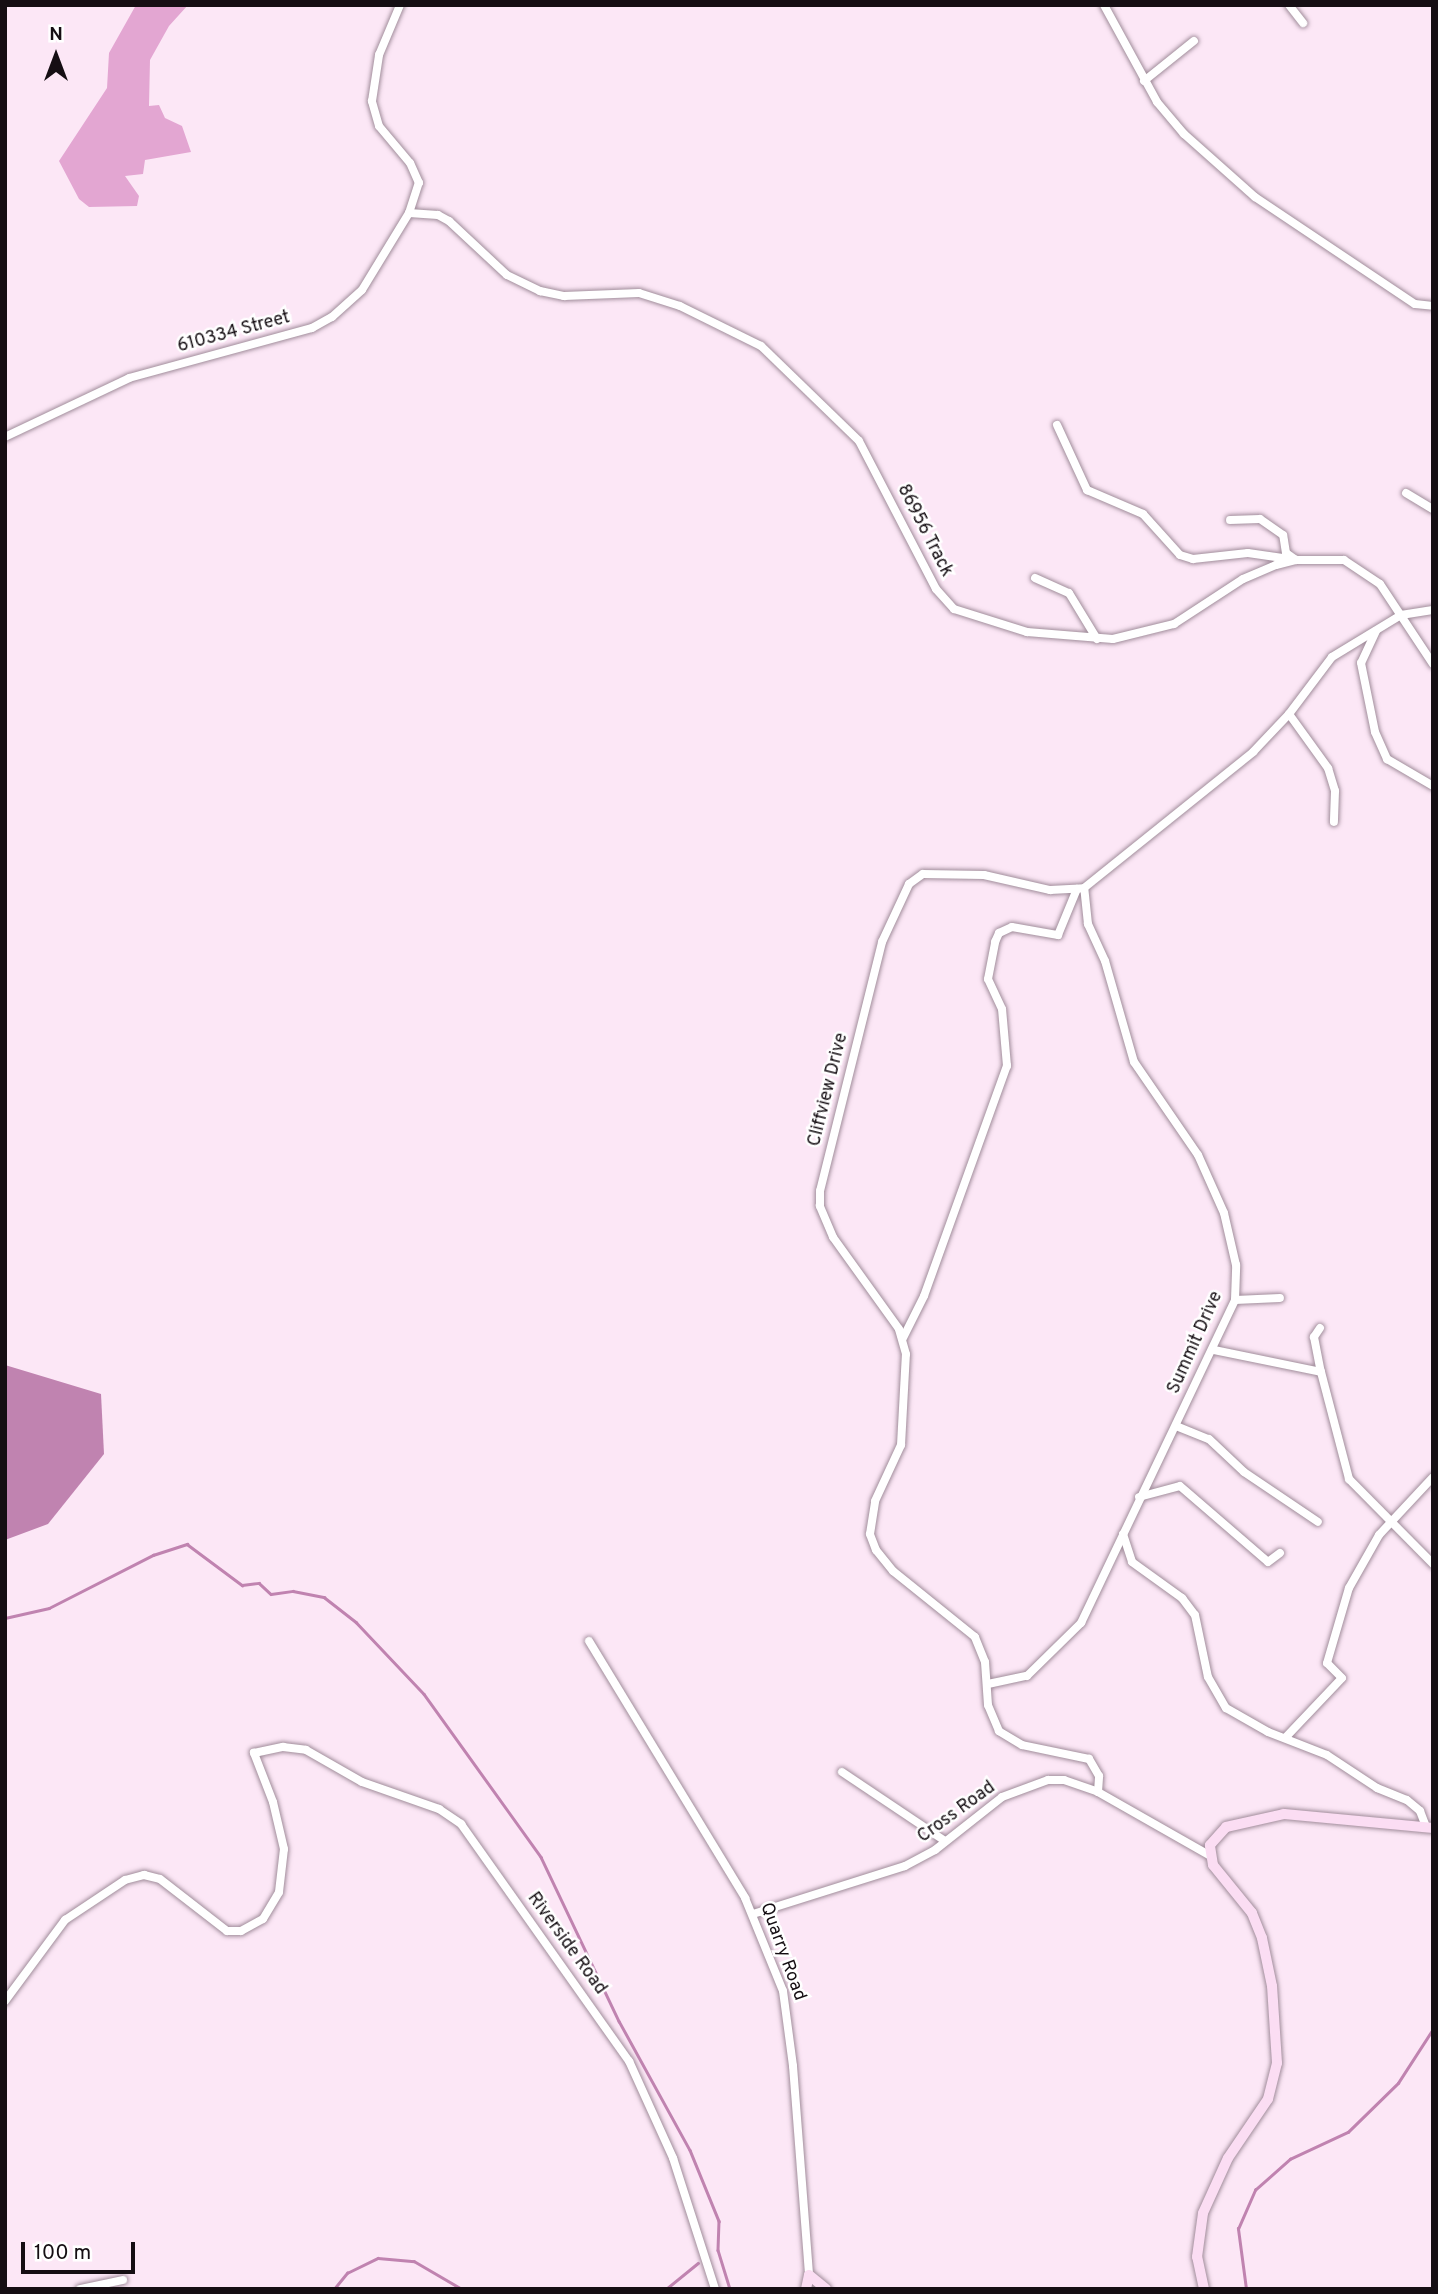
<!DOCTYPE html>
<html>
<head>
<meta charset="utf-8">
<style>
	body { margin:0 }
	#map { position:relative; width:1438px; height:2294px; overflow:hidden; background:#fce7f6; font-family:Overpass,sans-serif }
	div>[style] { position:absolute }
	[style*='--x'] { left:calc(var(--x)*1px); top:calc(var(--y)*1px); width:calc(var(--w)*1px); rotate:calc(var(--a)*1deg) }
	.green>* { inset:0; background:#e3a6d2 }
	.water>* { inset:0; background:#c083b0 }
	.stream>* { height:2.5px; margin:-1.25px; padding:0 1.25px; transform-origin:1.25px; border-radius:1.25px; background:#c083b0 }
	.roads { filter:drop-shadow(0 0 2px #a18d9b) drop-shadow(0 0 2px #a18d9b) }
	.street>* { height:8px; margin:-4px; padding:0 4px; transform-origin:4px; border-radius:4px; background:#fff }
	.secondary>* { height:10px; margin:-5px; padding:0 5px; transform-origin:5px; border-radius:5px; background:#fbddf3 }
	span { translate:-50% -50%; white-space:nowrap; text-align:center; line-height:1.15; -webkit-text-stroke:5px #fff; paint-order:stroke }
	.street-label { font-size:18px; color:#150e13 }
	.frame { position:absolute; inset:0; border:7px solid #150e13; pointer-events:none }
	.north { position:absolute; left:21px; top:21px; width:70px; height:70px; -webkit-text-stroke:5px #fff; paint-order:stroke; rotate:0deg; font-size:19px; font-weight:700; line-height:28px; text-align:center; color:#150e13 }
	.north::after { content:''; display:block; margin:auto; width:24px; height:32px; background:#150e13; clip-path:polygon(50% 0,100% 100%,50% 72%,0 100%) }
	.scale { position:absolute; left:21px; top:2242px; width:114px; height:32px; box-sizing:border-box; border:4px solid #150e13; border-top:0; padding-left:9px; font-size:21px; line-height:24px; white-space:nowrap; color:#150e13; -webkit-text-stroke:5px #fff; paint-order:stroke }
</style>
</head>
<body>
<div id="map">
	<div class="green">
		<i style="clip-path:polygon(136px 5px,188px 5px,169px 26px,150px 60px,149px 106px,159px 105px,165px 118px,182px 126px,191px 152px,145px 160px,143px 174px,125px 176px,139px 196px,137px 206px,89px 207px,79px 199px,59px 161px,107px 88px,109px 53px)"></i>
	</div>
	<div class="water">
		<i style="clip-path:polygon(5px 1365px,101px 1394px,104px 1454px,48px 1524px,5px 1540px)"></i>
	</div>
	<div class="stream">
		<i style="--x:5;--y:1618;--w:45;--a:-12.8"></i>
		<i style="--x:49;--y:1608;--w:117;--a:-27"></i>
		<i style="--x:153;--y:1555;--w:36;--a:-18"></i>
		<i style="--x:187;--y:1544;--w:69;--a:36.7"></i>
		<i style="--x:242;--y:1585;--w:17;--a:-7"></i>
		<i style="--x:259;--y:1583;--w:16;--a:43"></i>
		<i style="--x:271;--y:1594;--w:22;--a:-8"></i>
		<i style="--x:293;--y:1591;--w:32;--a:11"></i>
		<i style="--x:324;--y:1597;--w:41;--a:38"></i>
		<i style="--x:356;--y:1622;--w:99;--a:46.6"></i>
		<i style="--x:424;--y:1694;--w:201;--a:54.3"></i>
		<i style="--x:541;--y:1857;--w:182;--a:64.6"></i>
		<i style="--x:619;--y:2021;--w:147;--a:61.2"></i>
		<i style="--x:690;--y:2150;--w:77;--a:67.8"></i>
		<i style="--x:719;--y:2221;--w:29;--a:92"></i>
		<i style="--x:718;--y:2250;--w:41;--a:72.9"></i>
		<i style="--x:334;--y:2289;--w:21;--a:-51"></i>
		<i style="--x:347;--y:2273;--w:34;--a:-26"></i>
		<i style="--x:378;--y:2258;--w:36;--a:5"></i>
		<i style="--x:414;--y:2261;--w:56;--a:30.3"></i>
		<i style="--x:666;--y:2289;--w:41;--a:-39.1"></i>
		<i style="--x:1246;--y:2289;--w:61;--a:-97.6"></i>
		<i style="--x:1238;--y:2229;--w:43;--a:-66.4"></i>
		<i style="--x:1255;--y:2190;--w:47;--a:-41.5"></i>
		<i style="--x:1290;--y:2159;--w:64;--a:-25"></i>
		<i style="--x:1348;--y:2132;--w:70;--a:-44.4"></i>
		<i style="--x:1398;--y:2083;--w:64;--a:-57.1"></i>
	</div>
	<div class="roads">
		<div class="street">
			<i style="--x:1104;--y:5;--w:111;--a:61.3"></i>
			<i style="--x:1157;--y:102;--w:42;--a:49.8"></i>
			<i style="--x:1184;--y:134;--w:95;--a:41.6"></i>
			<i style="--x:1255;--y:197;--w:192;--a:33.8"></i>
			<i style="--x:1415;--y:304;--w:18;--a:6"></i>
			<i style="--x:1289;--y:5;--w:23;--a:52"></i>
			<i style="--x:1144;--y:81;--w:64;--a:-38.7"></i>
			<i style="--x:409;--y:213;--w:29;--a:4"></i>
			<i style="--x:438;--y:215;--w:13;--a:29"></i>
			<i style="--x:449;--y:221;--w:79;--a:43"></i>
			<i style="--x:507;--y:275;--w:37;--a:26"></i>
			<i style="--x:540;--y:291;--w:25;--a:12"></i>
			<i style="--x:564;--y:296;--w:75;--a:-2.3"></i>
			<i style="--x:639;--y:293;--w:43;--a:17.6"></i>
			<i style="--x:680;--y:306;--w:90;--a:26.3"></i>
			<i style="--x:761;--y:346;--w:136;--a:44.1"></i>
			<i style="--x:859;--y:441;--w:167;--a:62.5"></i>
			<i style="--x:936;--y:589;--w:27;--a:48"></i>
			<i style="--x:954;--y:609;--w:77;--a:17.5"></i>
			<i style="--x:1027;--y:632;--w:86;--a:4.7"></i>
			<i style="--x:1113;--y:639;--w:63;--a:-13.8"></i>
			<i style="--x:1174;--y:624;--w:82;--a:-33.1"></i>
			<i style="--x:1243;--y:579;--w:36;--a:-23"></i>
			<i style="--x:1276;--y:565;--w:21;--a:-14"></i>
			<i style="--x:1296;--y:560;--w:48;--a:0"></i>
			<i style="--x:1344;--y:560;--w:43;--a:33.7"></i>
			<i style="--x:1380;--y:584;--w:96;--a:56.5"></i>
			<i style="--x:1057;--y:425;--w:72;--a:65.2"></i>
			<i style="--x:1087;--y:490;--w:61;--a:23.2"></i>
			<i style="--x:1143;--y:514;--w:55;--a:47.9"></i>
			<i style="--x:1180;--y:555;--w:14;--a:17"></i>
			<i style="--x:1193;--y:559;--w:55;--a:-6.2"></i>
			<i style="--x:1248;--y:553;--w:49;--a:8.3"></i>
			<i style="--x:1296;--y:560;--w:12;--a:-145"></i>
			<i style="--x:1286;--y:553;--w:18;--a:-99"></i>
			<i style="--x:1283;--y:535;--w:28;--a:-145"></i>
			<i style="--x:1260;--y:519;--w:30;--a:178"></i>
			<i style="--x:5;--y:437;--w:137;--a:-25.4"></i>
			<i style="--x:129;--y:378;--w:190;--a:-15.3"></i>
			<i style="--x:312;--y:328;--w:23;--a:-29"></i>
			<i style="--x:332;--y:317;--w:40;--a:-42"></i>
			<i style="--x:362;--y:290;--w:90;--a:-58.6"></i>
			<i style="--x:409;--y:213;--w:32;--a:-72"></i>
			<i style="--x:419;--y:183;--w:22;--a:-114"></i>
			<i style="--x:410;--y:163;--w:48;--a:-130"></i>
			<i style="--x:379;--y:126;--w:26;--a:-106"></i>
			<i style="--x:372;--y:101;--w:47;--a:-81.3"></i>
			<i style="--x:379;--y:55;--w:54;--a:-67.2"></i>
			<i style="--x:1406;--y:493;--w:31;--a:31"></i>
			<i style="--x:1035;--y:578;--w:37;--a:24"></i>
			<i style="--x:1069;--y:593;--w:54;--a:58.7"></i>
			<i style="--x:1376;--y:631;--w:35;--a:115"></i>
			<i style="--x:1361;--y:663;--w:70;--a:78.5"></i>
			<i style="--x:1375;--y:732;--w:30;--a:66"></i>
			<i style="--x:1387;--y:759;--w:53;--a:30.4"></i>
			<i style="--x:1289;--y:714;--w:67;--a:54.2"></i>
			<i style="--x:1328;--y:768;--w:24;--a:73"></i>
			<i style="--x:1335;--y:791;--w:31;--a:92"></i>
			<i style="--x:1235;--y:1300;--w:45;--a:-2.5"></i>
			<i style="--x:1320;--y:1328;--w:11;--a:124"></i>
			<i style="--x:1314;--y:1337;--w:36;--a:79"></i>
			<i style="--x:903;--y:1338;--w:47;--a:-63.4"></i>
			<i style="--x:924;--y:1296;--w:245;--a:-70.2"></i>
			<i style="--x:1007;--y:1066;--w:57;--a:-95"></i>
			<i style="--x:1002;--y:1009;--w:33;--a:-115"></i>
			<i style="--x:988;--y:979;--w:38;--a:-79"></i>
			<i style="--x:995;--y:942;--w:10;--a:-66"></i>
			<i style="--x:999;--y:933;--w:14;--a:-25"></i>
			<i style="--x:1012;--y:927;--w:47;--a:9.9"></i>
			<i style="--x:1058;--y:935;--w:50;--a:-67.6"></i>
			<i style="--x:1214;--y:1350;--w:109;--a:11.6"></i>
			<i style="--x:1321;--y:1372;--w:111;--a:75.3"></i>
			<i style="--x:1349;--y:1479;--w:120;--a:45.3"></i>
			<i style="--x:1176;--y:1426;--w:35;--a:22"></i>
			<i style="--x:1209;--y:1439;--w:48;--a:43.3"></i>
			<i style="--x:1244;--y:1472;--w:89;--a:34"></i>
			<i style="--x:1139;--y:1497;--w:42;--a:-15"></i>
			<i style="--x:1180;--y:1486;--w:116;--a:40.8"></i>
			<i style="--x:1268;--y:1562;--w:15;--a:-37"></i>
			<i style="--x:1123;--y:1534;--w:29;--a:72"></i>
			<i style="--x:1132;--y:1562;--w:62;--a:35.8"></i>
			<i style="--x:1182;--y:1598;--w:21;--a:53"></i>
			<i style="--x:1195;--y:1615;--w:63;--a:78.2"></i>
			<i style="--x:1208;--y:1677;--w:36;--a:60"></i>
			<i style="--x:1226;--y:1708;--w:48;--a:29.7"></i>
			<i style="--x:1268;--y:1732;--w:63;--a:21.3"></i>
			<i style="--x:1327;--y:1755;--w:60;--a:33.4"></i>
			<i style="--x:1377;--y:1788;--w:32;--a:22"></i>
			<i style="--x:1407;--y:1800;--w:17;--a:40"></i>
			<i style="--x:1420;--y:1811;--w:17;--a:69"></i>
			<i style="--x:589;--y:1641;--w:301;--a:58.7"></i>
			<i style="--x:745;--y:1898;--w:100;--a:67.8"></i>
			<i style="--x:783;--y:1991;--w:76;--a:82.4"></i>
			<i style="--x:793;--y:2066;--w:210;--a:85.6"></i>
			<i style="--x:988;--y:1684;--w:40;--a:-12"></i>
			<i style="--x:1027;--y:1676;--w:76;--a:-44.5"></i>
			<i style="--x:1081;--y:1623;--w:358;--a:-64.5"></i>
			<i style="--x:1235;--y:1300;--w:35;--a:-88"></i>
			<i style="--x:1236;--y:1265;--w:53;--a:-103"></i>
			<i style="--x:1224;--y:1213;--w:64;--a:-114.1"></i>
			<i style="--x:1198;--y:1155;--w:113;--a:-124.5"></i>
			<i style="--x:1134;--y:1062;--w:105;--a:-106"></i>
			<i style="--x:1105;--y:961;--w:41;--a:-114.7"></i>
			<i style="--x:1088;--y:924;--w:36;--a:-96"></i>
			<i style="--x:1286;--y:1737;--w:81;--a:-46.5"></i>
			<i style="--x:1342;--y:1678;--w:21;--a:-135"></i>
			<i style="--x:1327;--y:1663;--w:78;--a:-73.7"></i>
			<i style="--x:1349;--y:1588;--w:61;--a:-60.5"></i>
			<i style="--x:1379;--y:1535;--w:79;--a:-47"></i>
			<i style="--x:842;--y:1772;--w:124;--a:33.8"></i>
			<i style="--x:1098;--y:1792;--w:16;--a:-86"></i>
			<i style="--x:1099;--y:1776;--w:20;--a:-120"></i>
			<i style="--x:1089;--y:1759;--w:68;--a:-168.2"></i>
			<i style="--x:1022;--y:1745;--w:27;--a:-149"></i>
			<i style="--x:999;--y:1731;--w:28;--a:-113"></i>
			<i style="--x:988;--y:1705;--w:43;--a:-94"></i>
			<i style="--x:985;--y:1662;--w:27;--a:-112"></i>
			<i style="--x:975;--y:1637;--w:105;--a:-141.2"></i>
			<i style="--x:893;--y:1571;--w:27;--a:-129"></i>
			<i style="--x:876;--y:1550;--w:17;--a:-111"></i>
			<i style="--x:870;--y:1534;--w:33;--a:-81"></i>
			<i style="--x:875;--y:1501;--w:62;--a:-65.1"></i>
			<i style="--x:901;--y:1445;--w:91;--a:-86.9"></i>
			<i style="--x:906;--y:1354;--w:26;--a:-106"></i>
			<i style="--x:899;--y:1329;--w:113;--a:-125.7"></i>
			<i style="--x:833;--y:1237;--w:34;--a:-113"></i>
			<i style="--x:820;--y:1206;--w:15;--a:-90"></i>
			<i style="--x:820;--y:1191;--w:257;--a:-76"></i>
			<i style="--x:882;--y:942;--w:64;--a:-65"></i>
			<i style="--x:909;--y:884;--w:17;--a:-36"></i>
			<i style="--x:923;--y:874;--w:61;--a:0.9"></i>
			<i style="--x:984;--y:875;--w:68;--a:12.8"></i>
			<i style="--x:1050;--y:890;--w:34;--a:-3"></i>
			<i style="--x:1084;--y:888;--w:217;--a:-38.8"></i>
			<i style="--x:1253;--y:752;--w:52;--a:-46.5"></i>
			<i style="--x:1289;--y:714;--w:71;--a:-53"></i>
			<i style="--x:1332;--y:657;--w:81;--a:-31.3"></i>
			<i style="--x:1401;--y:615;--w:32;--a:-9"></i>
			<i style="--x:753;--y:1914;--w:159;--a:-17.5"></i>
			<i style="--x:905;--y:1866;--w:34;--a:-28"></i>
			<i style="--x:935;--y:1850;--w:85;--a:-38.3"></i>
			<i style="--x:1002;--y:1797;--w:49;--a:-20.3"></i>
			<i style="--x:1048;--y:1780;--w:16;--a:0"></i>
			<i style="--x:1064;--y:1780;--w:36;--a:19"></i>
			<i style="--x:1098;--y:1792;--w:128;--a:29.6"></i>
			<i style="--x:5;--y:2001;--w:101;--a:-53.5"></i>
			<i style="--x:65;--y:1920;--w:72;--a:-33.7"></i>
			<i style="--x:125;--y:1880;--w:20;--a:-15"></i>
			<i style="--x:144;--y:1875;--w:16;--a:14"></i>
			<i style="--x:160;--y:1879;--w:85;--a:37.8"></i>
			<i style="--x:227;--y:1931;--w:14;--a:0"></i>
			<i style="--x:241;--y:1931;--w:25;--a:-29"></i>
			<i style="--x:263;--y:1919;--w:31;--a:-59"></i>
			<i style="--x:279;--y:1892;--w:43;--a:-83.4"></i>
			<i style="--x:284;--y:1849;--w:48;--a:-103.2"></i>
			<i style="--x:273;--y:1802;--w:53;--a:-111.2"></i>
			<i style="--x:254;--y:1753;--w:30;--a:-12"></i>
			<i style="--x:283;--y:1747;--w:23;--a:7"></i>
			<i style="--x:306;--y:1750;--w:64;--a:29.7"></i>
			<i style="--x:362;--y:1782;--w:82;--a:19.3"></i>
			<i style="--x:439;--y:1809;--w:27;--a:34"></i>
			<i style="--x:461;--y:1824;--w:291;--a:54.7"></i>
			<i style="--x:629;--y:2061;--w:107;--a:65.6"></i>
			<i style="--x:673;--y:2158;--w:138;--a:72.2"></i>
			<i style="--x:80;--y:2289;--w:44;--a:-11.8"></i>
		</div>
		<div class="secondary">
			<i style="--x:806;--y:2289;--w:14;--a:-78"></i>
			<i style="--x:809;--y:2275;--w:22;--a:39"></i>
			<i style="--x:1204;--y:2289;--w:33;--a:-102"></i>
			<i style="--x:1197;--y:2257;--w:44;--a:-82.2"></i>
			<i style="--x:1203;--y:2213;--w:60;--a:-65.6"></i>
			<i style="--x:1228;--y:2158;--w:71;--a:-55.9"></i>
			<i style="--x:1268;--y:2099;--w:37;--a:-76"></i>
			<i style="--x:1277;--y:2063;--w:77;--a:-93.7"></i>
			<i style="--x:1272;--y:1986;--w:49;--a:-101.8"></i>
			<i style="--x:1262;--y:1938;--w:27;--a:-112"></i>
			<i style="--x:1252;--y:1913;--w:62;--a:-129.1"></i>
			<i style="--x:1213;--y:1865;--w:20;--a:-99"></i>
			<i style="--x:1210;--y:1845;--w:24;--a:-48"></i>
			<i style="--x:1226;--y:1827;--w:59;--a:-12.6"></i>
			<i style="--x:1284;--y:1814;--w:150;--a:5.4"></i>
		</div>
	</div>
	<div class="street-label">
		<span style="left:234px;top:333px;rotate:-15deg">610334 Street</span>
		<span style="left:924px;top:531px;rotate:63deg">86956 Track</span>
		<span style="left:829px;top:1090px;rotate:-76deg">Cliffview Drive</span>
		<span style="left:1196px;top:1343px;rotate:-66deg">Summit Drive</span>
		<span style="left:957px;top:1813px;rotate:-36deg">Cross Road</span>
		<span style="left:566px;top:1944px;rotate:54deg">Riverside Road</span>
		<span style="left:782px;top:1952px;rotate:70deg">Quarry Road</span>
	</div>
	<div class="frame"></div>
	<div class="north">N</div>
	<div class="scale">100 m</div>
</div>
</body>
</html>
